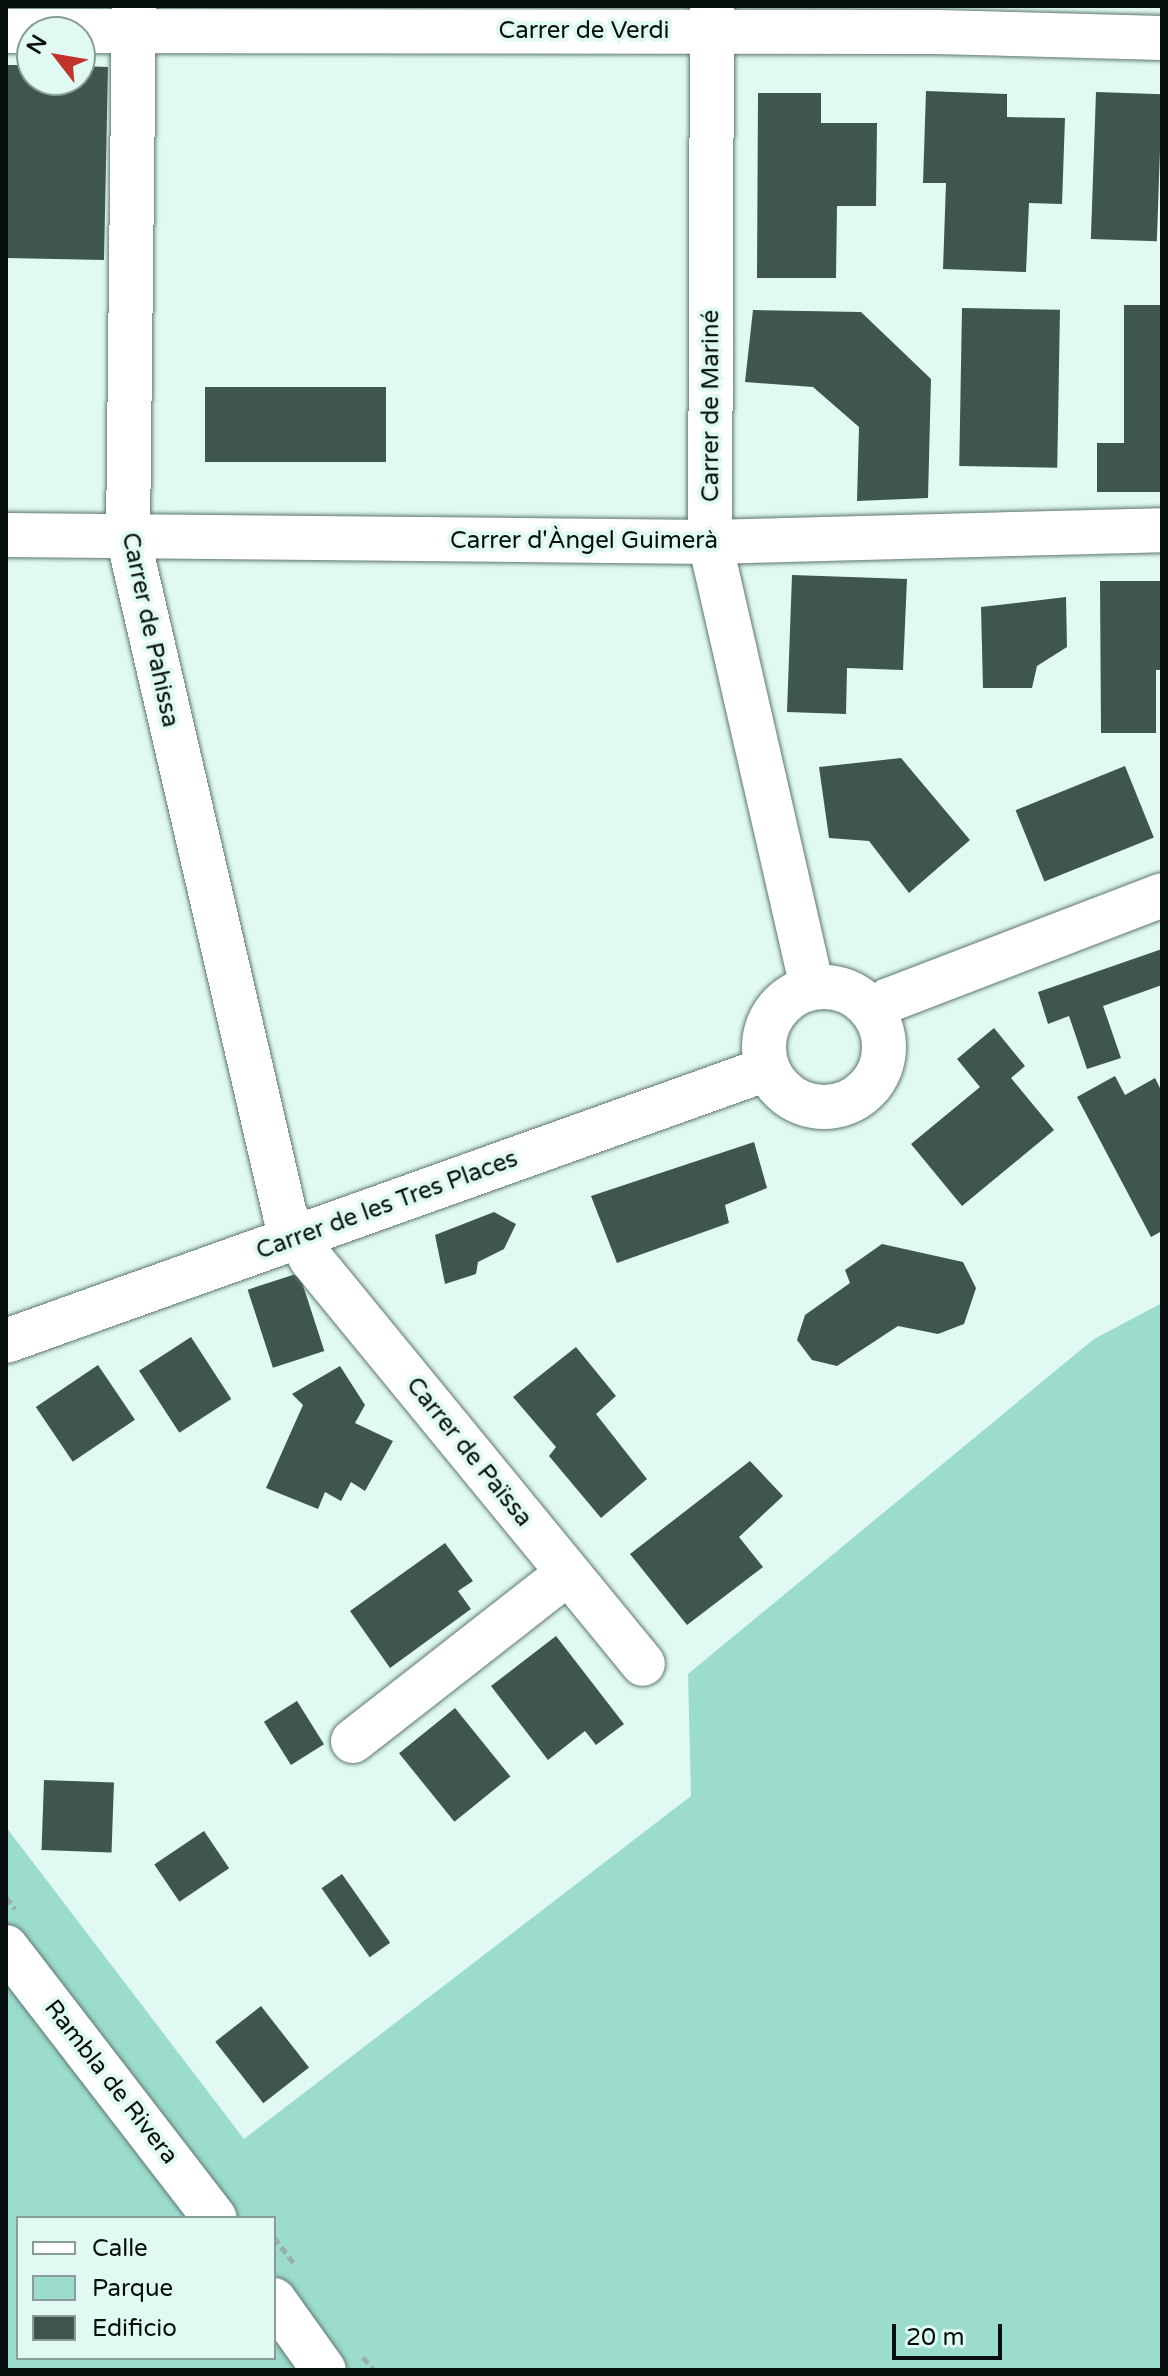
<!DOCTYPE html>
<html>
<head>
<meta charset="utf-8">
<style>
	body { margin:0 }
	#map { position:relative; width:1168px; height:2376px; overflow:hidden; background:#e0faf3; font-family:"Varela Round",sans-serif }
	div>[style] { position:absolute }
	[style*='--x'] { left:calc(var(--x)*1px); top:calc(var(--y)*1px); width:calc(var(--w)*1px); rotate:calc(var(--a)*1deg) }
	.green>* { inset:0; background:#9bdccc }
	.building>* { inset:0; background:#3f554f; transform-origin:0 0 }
	.path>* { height:5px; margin-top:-2.5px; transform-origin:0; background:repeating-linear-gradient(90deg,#9bafaa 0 8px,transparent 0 12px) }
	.roads { filter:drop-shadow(0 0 2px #5f7670) drop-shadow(0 0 2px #5f7670) }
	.minor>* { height:44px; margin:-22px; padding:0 22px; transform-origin:22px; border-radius:22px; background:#fff }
	.minor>.ring { margin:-22px; padding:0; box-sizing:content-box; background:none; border:44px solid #fff; border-radius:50% }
	span { translate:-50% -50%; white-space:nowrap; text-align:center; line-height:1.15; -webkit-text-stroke:8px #e0faf3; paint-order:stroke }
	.street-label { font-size:24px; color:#060f0d }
	.frame { position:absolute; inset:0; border:8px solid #060f0d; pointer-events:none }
	.legend { position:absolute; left:16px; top:2216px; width:260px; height:144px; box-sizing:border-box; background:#e0faf3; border:2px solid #899c97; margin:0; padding:10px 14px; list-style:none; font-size:24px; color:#060f0d }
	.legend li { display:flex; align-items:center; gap:16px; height:40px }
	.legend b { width:40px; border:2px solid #899c97 }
	.north { position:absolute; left:16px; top:16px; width:80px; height:80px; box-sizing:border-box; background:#e0faf3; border:2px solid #899c97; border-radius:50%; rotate:301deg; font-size:22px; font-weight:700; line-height:32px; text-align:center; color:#060f0d }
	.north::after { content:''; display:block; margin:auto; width:28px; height:36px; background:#c1332d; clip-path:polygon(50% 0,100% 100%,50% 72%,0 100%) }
	.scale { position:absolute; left:892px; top:2324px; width:110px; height:36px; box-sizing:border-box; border:4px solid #060f0d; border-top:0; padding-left:10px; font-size:24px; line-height:28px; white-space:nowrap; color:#060f0d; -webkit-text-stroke:6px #e0faf3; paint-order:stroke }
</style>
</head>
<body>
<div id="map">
	<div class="green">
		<i style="clip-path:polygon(evenodd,1162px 1303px,1162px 2370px,6px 2370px,6px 1827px,244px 2139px,691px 1796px,688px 1674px,1094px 1339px,1162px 1303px,18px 2218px,274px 2218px,274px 2358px,18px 2358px,18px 2218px)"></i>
	</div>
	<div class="building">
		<i style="clip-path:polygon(7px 65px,32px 65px,32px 80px,80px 80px,80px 66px,108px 67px,104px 260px,6px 258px)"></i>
		<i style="clip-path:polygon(926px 91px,1007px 94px,1007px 117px,1065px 118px,1062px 204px,1029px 203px,1026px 272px,943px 269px,946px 183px,923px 183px)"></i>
		<i style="left:1096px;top:92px;width:66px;height:147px;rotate:2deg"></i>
		<i style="clip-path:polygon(758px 93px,821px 93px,821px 123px,877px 123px,876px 206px,837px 206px,836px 278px,757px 278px)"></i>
		<i style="clip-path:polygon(1124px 305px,1162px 305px,1162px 492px,1097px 492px,1097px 443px,1124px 443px)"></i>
		<i style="left:962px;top:308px;width:98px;height:158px;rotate:1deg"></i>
		<i style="clip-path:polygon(753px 310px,861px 312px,931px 379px,928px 498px,857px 501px,859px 427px,813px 387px,745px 382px)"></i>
		<i style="left:205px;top:387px;width:181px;height:75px"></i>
		<i style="clip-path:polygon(792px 575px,907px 579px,903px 670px,847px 668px,846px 714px,787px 712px)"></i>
		<i style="clip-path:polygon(1100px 581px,1162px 581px,1162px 670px,1156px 670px,1156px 733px,1101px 733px)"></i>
		<i style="clip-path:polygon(1066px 597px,1067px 647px,1037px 666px,1032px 688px,983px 688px,981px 607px)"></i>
		<i style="clip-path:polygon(901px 758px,970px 840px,909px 893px,869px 841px,829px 838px,819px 767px)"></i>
		<i style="left:1125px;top:766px;width:77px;height:118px;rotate:68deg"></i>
		<i style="clip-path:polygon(1162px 949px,1162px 985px,1103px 1006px,1121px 1058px,1087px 1069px,1069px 1016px,1048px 1024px,1038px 992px)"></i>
		<i style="clip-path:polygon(994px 1028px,1025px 1066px,1011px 1078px,1054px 1130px,962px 1206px,911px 1144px,980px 1087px,957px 1059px)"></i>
		<i style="clip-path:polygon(1115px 1076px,1125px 1095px,1155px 1078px,1162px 1092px,1162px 1231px,1151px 1237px,1077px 1097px)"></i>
		<i style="clip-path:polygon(754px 1142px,767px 1188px,725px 1205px,729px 1223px,617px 1263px,591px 1196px)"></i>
		<i style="clip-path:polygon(494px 1212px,516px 1224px,504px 1249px,478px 1262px,476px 1274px,445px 1284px,435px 1235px)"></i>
		<i style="clip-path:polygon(882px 1244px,963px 1262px,976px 1288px,964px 1324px,938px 1334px,898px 1326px,837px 1366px,812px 1360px,797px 1340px,805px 1315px,850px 1283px,845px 1270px)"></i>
		<i style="left:299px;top:1273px;width:82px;height:54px;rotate:72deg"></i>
		<i style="left:191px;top:1337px;width:74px;height:62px;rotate:57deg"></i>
		<i style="clip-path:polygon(576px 1347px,616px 1396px,596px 1414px,647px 1479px,601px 1518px,549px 1456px,556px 1447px,513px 1397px)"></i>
		<i style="left:98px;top:1365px;width:66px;height:75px;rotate:56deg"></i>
		<i style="clip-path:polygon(340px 1366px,365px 1405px,355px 1423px,393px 1441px,365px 1491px,351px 1482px,341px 1501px,325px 1492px,318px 1509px,266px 1488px,303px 1405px,292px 1394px)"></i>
		<i style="clip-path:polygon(750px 1461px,783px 1496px,739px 1537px,763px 1567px,687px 1625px,630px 1554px)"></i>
		<i style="clip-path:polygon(445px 1543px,473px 1581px,458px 1591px,471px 1609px,390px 1668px,350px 1611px)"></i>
		<i style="clip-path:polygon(556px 1636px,624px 1724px,596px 1745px,585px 1731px,548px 1760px,491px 1686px)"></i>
		<i style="left:297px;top:1701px;width:51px;height:39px;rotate:58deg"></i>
		<i style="left:455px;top:1708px;width:88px;height:72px;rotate:51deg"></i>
		<i style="left:44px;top:1780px;width:70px;height:70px;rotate:2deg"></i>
		<i style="left:204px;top:1831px;width:45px;height:60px;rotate:56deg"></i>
		<i style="left:342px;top:1874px;width:84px;height:25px;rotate:55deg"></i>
		<i style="left:261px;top:2006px;width:78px;height:58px;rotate:52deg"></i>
	</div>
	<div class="path">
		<i style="--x:6;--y:1897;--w:15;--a:53"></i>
		<i style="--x:274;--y:2237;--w:35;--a:53"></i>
		<i style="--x:363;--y:2357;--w:17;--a:50"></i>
	</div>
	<div class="roads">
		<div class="minor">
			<i style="--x:134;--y:6;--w:531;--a:90.65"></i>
			<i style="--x:128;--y:537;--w:696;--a:76.96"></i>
			<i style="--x:285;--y:1215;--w:52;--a:59"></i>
			<i style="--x:312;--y:1260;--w:522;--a:50.67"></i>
			<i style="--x:712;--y:6;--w:536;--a:90.21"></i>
			<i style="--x:710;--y:542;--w:457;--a:77.1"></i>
			<i style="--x:6;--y:31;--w:930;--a:0.06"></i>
			<i style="--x:936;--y:32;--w:226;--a:1.5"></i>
			<i style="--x:6;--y:535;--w:704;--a:0.57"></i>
			<i style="--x:710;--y:542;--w:452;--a:-1.5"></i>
			<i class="ring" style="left:764px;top:987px;width:76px;height:76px"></i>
			<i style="--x:874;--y:1012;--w:19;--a:-39"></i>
			<i style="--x:889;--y:1000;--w:292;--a:-21"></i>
			<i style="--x:6;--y:1341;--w:808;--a:-19.67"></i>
			<i style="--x:353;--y:1741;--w:273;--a:-38"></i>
			<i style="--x:6;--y:1947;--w:342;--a:52.4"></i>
			<i style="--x:274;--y:2300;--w:86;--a:54.5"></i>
		</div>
	</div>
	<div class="street-label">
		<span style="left:584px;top:31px">Carrer de Verdi</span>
		<span style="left:711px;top:406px;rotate:-90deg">Carrer de Mariné</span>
		<span style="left:584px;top:541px">Carrer d'Àngel Guimerà</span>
		<span style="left:150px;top:630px;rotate:78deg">Carrer de Pahissa</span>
		<span style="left:387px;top:1205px;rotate:-20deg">Carrer de les Tres Places</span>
		<span style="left:469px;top:1452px;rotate:51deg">Carrer de Païssa</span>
		<span style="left:111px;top:2082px;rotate:52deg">Rambla de Rivera</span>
	</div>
	<div class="frame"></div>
	<ul class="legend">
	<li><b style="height:10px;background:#fff"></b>Calle</li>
	<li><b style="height:22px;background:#9bdccc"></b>Parque</li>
	<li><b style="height:22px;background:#3f554f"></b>Edificio</li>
	</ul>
	<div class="north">N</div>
	<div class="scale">20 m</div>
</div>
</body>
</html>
